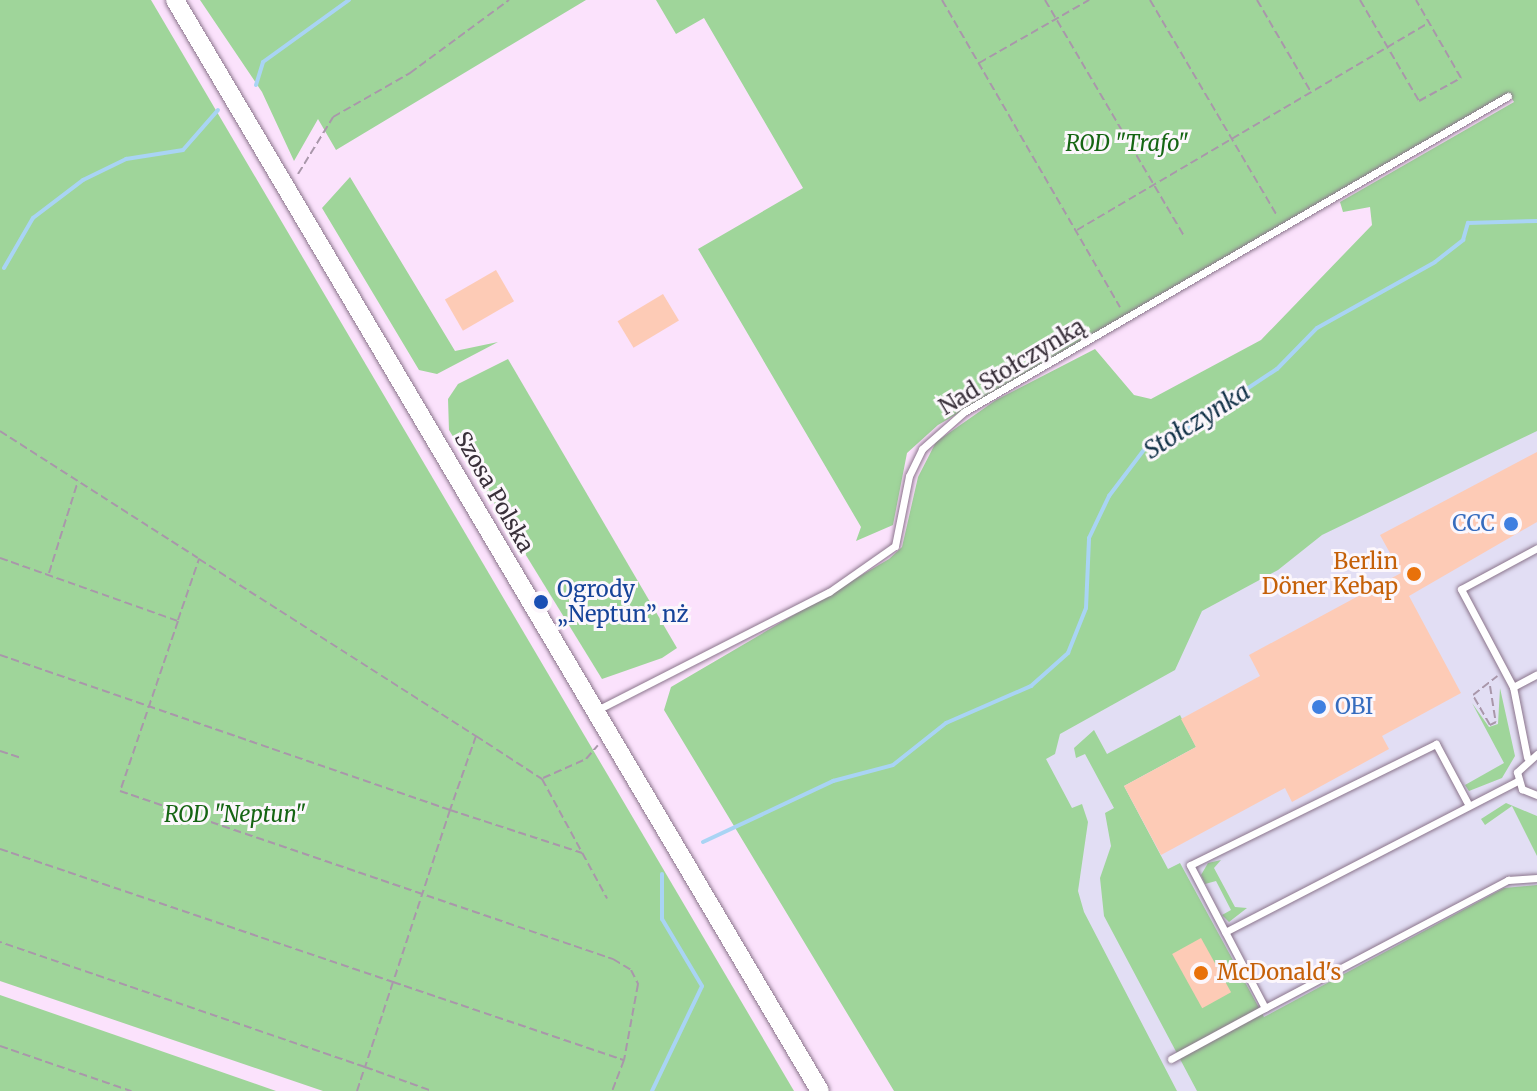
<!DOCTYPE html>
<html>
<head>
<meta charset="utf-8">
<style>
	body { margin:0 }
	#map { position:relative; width:1537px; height:1091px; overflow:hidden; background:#fbe2fc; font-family:Merriweather,serif }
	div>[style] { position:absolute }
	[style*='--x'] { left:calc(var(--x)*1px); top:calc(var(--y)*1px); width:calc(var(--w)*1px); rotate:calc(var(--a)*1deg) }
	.commercial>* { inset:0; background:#e2def4 }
	.green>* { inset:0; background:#9fd59a }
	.stream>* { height:4px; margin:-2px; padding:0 2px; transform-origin:2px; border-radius:2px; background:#a9d4f4 }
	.building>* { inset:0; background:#fdcbb6; transform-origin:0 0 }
	.path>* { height:2px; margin-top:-1px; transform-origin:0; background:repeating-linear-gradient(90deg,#a997aa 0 8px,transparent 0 12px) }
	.roads { filter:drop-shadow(0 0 2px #8b758c) drop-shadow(0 0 2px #8b758c) }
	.service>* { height:7px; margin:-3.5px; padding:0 3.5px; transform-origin:3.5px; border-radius:3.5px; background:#fff }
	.tertiary>* { height:18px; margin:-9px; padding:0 9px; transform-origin:9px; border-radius:9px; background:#fff }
	.dots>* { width:22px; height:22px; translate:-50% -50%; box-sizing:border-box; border:4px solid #fcf7fc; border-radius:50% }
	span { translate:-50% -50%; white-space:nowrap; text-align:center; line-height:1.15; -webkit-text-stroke:6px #fcf7fc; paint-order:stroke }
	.park-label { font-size:22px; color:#156513; font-style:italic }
	.street-label { font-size:22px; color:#39303a }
	.shop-label { font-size:22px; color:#366cbe }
	.right { translate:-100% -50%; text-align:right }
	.left { translate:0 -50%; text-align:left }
	.food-label { font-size:22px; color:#c56008 }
	.transit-label { font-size:22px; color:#164399 }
	.water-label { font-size:24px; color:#123248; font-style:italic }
</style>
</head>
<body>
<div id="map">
	<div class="commercial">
		<i style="clip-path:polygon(1537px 230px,1537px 1091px,1161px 1091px,990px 766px,1195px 599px)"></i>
	</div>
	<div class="green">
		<i style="clip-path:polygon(0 0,151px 0,794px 1091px,323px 1091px,0 981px)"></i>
		<i style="clip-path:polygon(200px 0,586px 0,336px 150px,318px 119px,294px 161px,262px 92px)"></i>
		<i style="clip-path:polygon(656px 0,1537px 0,1537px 431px,1322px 535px,1278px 570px,1202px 611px,1175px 670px,1060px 734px,1055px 754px,1046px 759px,1072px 808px,1082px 804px,1088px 822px,1078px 891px,1084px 912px,1177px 1091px,894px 1091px,664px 710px,671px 687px,889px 559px,902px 547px,918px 477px,936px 442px,996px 400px,1095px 349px,1134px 395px,1151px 399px,1261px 340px,1372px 225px,1370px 207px,1343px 212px,1340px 202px,1514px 102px,1509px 94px,938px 425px,907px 453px,893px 525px,856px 541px,861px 527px,698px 249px,803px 188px,704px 18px,676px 34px)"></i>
		<i style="clip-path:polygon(350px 177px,455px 351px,498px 342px,437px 374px,419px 370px,322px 208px)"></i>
		<i style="clip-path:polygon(508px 359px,677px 648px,662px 658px,602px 679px,449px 430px,448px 399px,458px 384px)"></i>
		<i style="clip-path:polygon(1500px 688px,1515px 756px,1502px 778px,1469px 791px,1465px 785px,1504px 763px,1472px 703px,1489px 727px,1498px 724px)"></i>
		<i style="clip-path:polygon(1180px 715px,1196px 747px,1124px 786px,1168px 869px,1180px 863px,1264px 1017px,1504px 888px,1537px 885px,1537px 1091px,1197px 1091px,1104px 916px,1100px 878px,1111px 846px,1105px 813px,1114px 808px,1085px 754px,1076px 758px,1074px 748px,1094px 730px,1107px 754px)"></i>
		<i style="clip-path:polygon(1506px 803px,1537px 816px,1537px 856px,1512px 806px,1485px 825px,1481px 819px)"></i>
		<i style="clip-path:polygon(1221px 860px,1214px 868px,1235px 907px,1247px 908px,1229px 922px,1222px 915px,1231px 910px,1216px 881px,1205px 884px,1201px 875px,1208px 863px)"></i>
		<i style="clip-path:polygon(0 995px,276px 1091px,0 1091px)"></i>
	</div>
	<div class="stream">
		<i style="--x:256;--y:85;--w:24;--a:-73"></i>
		<i style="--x:263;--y:62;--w:106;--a:-35.8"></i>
		<i style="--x:4;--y:268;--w:58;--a:-59.9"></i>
		<i style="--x:33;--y:218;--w:63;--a:-37.2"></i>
		<i style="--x:83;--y:180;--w:48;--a:-26"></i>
		<i style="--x:126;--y:159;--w:58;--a:-9"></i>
		<i style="--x:183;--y:150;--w:53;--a:-48.8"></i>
		<i style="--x:703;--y:842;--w:144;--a:-25.1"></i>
		<i style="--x:833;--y:781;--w:62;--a:-14.9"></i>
		<i style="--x:893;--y:765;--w:68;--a:-38.4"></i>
		<i style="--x:946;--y:723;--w:93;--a:-23.5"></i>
		<i style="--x:1031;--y:686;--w:50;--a:-41.7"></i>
		<i style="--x:1068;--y:653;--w:48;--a:-68.2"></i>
		<i style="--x:1086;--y:608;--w:70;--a:-87.5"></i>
		<i style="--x:1089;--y:538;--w:47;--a:-64.5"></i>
		<i style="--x:1109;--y:496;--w:61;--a:-52.9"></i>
		<i style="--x:1146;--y:447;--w:32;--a:-20"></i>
		<i style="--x:1176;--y:436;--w:121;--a:-33.6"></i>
		<i style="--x:1277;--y:369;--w:57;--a:-45.7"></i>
		<i style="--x:1317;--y:328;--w:135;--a:-29.2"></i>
		<i style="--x:1435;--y:262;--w:36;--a:-38"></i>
		<i style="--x:1463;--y:240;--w:18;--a:-74"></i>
		<i style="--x:1468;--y:223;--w:69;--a:-1.7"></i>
		<i style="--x:652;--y:1091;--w:116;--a:-64.5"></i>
		<i style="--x:702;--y:986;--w:78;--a:-120.8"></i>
		<i style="--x:662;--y:919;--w:45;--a:-90"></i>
	</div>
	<div class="building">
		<i style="left:496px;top:270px;width:36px;height:59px;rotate:60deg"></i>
		<i style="left:663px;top:294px;width:31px;height:53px;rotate:59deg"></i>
		<i style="clip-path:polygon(1537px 452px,1537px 522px,1409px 596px,1461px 693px,1382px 736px,1389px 749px,1292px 802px,1285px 788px,1161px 855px,1124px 786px,1196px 747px,1181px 719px,1260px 676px,1249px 655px,1401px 573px,1380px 535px)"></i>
		<i style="left:1201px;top:938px;width:62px;height:33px;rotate:61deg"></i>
	</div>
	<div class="path">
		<i style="--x:942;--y:0;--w:355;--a:59.9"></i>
		<i style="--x:1045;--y:0;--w:274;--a:59.5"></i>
		<i style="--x:1150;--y:0;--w:251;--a:59.5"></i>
		<i style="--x:1257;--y:0;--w:107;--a:59.6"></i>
		<i style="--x:1360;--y:0;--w:117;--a:59.7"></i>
		<i style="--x:1419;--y:101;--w:48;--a:-28.7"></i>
		<i style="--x:1461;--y:78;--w:90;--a:-120"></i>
		<i style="--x:979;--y:63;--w:127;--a:-29.8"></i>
		<i style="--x:298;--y:174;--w:67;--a:-58.4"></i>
		<i style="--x:333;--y:117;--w:89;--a:-29.7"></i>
		<i style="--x:410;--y:73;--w:123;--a:-36.4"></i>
		<i style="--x:1077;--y:230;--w:408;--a:-30.5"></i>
		<i style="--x:0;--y:431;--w:235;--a:32.7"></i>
		<i style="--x:0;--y:558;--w:189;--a:19.5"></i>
		<i style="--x:178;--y:621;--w:180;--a:108.8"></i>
		<i style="--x:120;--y:791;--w:521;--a:18.82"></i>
		<i style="--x:613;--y:959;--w:21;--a:31"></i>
		<i style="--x:631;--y:970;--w:16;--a:63"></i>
		<i style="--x:638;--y:984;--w:77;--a:100.4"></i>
		<i style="--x:49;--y:573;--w:96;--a:-72.5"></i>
		<i style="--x:178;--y:620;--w:65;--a:-71"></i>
		<i style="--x:199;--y:559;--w:329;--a:32.6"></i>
		<i style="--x:476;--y:736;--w:79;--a:33.1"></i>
		<i style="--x:542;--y:779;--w:136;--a:61.4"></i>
		<i style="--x:0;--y:655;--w:476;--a:19"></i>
		<i style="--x:450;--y:810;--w:181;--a:108.3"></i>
		<i style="--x:393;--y:982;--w:244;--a:18.7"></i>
		<i style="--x:624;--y:1060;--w:33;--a:111"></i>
		<i style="--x:1490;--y:686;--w:36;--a:81"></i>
		<i style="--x:1496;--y:722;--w:7;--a:153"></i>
		<i style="--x:1490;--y:725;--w:34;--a:-120"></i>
		<i style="--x:1473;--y:695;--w:31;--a:-38"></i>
		<i style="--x:476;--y:736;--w:78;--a:109.4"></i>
		<i style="--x:450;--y:810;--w:139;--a:18"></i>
		<i style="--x:0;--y:751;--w:20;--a:18"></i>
		<i style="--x:543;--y:778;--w:47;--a:-23.8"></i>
		<i style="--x:586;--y:759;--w:18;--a:-49"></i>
		<i style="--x:0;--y:849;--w:415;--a:18.7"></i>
		<i style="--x:393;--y:982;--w:89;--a:108.2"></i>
		<i style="--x:365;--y:1067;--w:386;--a:-161.1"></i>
		<i style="--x:0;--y:1046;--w:139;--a:19"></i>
		<i style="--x:357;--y:1091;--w:25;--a:-72"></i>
		<i style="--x:365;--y:1067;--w:71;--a:19.7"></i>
	</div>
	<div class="roads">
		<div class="service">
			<i style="--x:1513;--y:687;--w:27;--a:-28"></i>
			<i style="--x:597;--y:710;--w:260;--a:-27"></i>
			<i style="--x:829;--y:592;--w:80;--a:-34.9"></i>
			<i style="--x:895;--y:546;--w:71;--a:-78.7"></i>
			<i style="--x:909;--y:476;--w:30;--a:-64"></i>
			<i style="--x:922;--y:449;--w:56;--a:-41.4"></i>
			<i style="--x:964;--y:412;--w:629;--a:-30.15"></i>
			<i style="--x:1537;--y:754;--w:27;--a:138"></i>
			<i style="--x:1517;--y:772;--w:18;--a:74"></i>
			<i style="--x:1522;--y:789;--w:16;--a:22"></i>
			<i style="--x:1527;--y:757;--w:71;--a:-101.3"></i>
			<i style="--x:1513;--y:687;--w:111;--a:-118"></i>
			<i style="--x:1461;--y:589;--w:86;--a:-28.3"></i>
			<i style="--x:1467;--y:802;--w:66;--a:-118.1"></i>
			<i style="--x:1436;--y:744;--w:274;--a:153.8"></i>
			<i style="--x:1190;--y:865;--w:161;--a:62.3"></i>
			<i style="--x:1265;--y:1008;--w:275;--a:-27.8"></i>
			<i style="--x:1508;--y:880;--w:29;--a:-4"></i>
			<i style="--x:1225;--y:932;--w:330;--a:-27.3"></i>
			<i style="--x:1171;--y:1059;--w:107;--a:-28.5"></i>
		</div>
		<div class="tertiary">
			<i style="--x:175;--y:0;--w:1267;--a:59.41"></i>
		</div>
	</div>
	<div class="dots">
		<i style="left:1511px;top:524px;background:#3f7fe0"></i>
		<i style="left:1414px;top:574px;background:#e8710a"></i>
		<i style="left:541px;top:602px;background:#1a4fb4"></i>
		<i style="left:1319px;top:707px;background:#3f7fe0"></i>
		<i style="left:1201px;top:973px;background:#e8710a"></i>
	</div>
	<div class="park-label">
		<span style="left:1127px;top:144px">ROD "Trafo"</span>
		<span style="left:235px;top:815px">ROD "Neptun"</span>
	</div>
	<div class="street-label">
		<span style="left:1012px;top:367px;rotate:-31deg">Nad Stołczynką</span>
		<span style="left:494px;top:492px;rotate:60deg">Szosa Polska</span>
	</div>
	<div class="shop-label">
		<span class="right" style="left:1495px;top:524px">CCC</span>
		<span class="left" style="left:1335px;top:707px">OBI</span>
	</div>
	<div class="food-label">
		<span class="right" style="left:1398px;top:574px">Berlin<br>Döner Kebap</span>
		<span class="left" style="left:1217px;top:973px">McDonald's</span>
	</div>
	<div class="transit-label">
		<span class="left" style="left:557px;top:602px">Ogrody<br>„Neptun” nż</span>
	</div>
	<div class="water-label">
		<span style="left:1197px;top:421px;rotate:-32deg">Stołczynka</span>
	</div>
</div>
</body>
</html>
